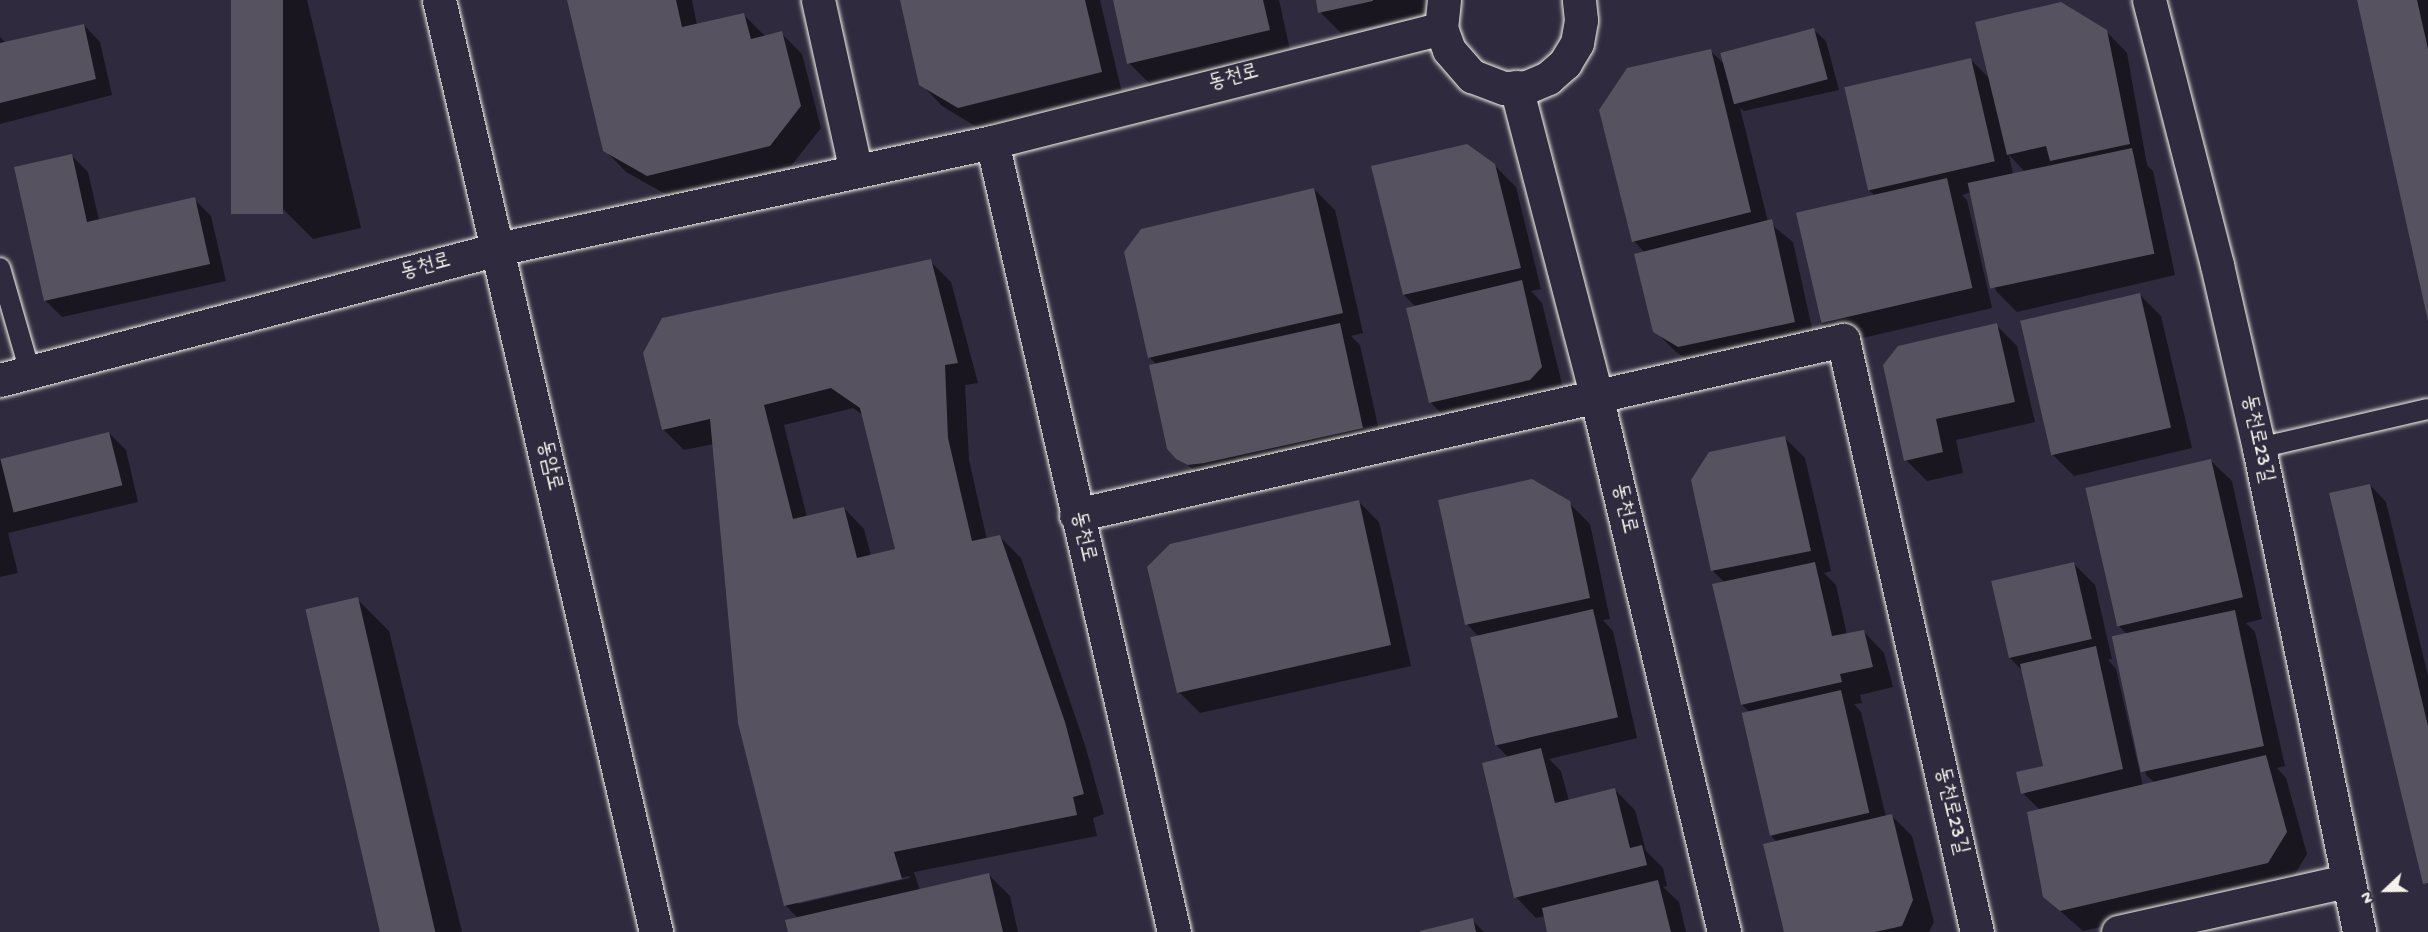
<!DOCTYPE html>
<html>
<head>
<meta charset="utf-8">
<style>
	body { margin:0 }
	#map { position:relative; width:2428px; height:932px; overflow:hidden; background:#2f2a3d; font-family:"Gochi Hand","Poor Story",sans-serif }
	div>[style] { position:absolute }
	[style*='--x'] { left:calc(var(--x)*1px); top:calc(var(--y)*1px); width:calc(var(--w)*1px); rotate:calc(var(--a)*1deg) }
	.shadow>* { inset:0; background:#0007 }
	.building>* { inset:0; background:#56525f; transform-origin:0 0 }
	.roads { filter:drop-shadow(0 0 2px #f4f1e8) drop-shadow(0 0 2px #f4f1e8) }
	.lane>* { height:20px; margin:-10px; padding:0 10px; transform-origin:10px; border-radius:10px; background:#2f2a3d }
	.street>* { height:33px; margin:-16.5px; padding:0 16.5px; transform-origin:16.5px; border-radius:16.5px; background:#2f2a3d }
	.secondary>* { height:33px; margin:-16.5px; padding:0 16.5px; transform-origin:16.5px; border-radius:16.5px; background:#2f2a3d }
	span { translate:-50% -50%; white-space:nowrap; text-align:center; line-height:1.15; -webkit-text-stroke:4.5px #2f2a3d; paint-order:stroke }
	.street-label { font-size:21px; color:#f4f1e8 }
	.north { position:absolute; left:2356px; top:860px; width:60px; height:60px; -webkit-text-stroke:4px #2f2a3d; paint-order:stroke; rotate:248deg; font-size:16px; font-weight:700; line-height:24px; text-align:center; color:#f4f1e8 }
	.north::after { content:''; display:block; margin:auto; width:21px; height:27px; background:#f4f1e8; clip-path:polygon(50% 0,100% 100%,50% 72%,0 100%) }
</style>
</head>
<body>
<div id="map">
	<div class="shadow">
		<i style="clip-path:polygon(233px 0,307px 0,361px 228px,313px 239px,281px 207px)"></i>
		<i style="clip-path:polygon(569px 0,692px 0,697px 25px,744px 15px,766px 37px,781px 33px,802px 54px,821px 128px,791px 166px,669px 196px,626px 172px,605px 150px)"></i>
		<i style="clip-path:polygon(901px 0,1100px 0,1122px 93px,980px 129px,942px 106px,921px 84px)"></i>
		<i style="clip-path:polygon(1114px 0,1279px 0,1290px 50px,1150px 84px,1129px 63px)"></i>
		<i style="clip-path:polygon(1317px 0,1444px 0,1435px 13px,1341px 33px,1320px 12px)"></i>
		<i style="clip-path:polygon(2358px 0,2428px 0,2428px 318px)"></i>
		<i style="clip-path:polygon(84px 25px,100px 42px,112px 95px,0 124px,0 37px,6px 43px)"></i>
		<i style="clip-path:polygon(1814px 30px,1826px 41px,1839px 90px,1744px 111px,1740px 108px,1768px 222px,1793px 242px,1815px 342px,1700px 367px,1676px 352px,1655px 331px,1645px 253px,1634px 241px,1711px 51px,1724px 64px)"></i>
		<i style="clip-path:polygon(evenodd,2106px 31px,2127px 53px,2147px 165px,2153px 171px,2175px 275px,2017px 312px,1996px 291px,1971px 192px,1962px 195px,1967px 200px,1992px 308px,1841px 343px,1820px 322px,1875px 196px,1869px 190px,1970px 59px,1990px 79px,2106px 31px,2009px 155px,2025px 172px,2013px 174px,2009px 155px)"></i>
		<i style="clip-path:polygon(71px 155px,88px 172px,99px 220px,194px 199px,211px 216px,226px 281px,62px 317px,46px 301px,16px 168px)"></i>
		<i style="clip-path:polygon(1494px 165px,1516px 187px,1541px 289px,1531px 291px,1542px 303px,1563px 388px,1451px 423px,1430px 402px,1416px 307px,1404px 295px,1373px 168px)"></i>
		<i style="clip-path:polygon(1314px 189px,1335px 210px,1363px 333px,1351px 336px,1360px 345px,1383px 448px,1210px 485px,1169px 448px,1157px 365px,1149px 357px)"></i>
		<i style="clip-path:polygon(evenodd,930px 261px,951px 282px,978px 383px,965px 385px,969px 460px,987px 540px,1000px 537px,1021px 558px,1085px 745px,1104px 814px,1093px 818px,1097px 836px,914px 872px,920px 891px,989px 875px,1010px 896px,1018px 932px,790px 932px,799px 919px,785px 905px,714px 444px,684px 450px,663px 429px,930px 261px,853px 408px,863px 415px,897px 550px,871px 556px,864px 529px,844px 508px,807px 517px,784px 425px,853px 408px,930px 261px,909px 876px,910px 878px,798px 904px,798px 901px,909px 876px)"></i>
		<i style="clip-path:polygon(2140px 295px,2161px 316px,2192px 448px,2074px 476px,2053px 455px)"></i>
		<i style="clip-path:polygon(1996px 325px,2017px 346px,2035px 422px,1956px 440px,1963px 473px,1927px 481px,1906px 460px)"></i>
		<i style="clip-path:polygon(109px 433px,126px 450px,138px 502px,8px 533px,18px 573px,0 577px,0 459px)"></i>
		<i style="clip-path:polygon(1784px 437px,1805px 458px,1831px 571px,1824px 573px,1836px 585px,1847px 635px,1864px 632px,1884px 653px,1893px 687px,1860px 695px,1862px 703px,1854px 704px,1861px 712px,1886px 817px,1891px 815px,1912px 836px,1934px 922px,1929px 932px,1785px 932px,1777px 842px,1772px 837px,1749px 712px,1742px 705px,1725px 583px,1712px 570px)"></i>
		<i style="clip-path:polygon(2211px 461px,2232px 481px,2262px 619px,2246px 623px,2255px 632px,2285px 766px,2277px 768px,2286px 778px,2307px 854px,2289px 884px,2083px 931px,2044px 897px,2040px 810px,2023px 793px,2044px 767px,2023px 671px,2010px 658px,2074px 564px,2095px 585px,2112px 659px,2108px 660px,2116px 669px,2143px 786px,2155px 783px,2146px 775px,2128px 635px,2118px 625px)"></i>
		<i style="clip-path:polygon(2370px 485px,2386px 502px,2428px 676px,2428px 887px)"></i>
		<i style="clip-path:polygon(1358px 501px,1379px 522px,1411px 666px,1200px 713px,1179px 692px)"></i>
		<i style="clip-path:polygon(1569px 503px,1590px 524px,1610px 619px,1603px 620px,1613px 631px,1637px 738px,1549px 759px,1561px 771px,1569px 801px,1614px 789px,1635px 810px,1646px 851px,1663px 868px,1667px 886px,1663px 887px,1679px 902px,1686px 932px,1549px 932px,1545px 916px,1536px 918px,1516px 897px,1509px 758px,1496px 745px,1478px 636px,1467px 624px)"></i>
		<i style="clip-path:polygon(357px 599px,389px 631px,462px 932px,385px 932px)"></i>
		<i style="clip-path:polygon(1472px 920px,1484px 932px,1423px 932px)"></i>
	</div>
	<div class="building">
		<i style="left:231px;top:0;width:52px;height:214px"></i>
		<i style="clip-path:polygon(567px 0,676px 0,682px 27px,744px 13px,751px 39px,782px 31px,801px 106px,770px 146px,647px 176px,603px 151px)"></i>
		<i style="clip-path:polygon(900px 0,1085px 0,1102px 72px,958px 108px,919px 85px)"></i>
		<i style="clip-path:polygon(1113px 0,1263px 0,1270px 30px,1127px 64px)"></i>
		<i style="clip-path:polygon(1316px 0,1373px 0,1373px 1px,1318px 13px)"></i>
		<i style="clip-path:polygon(2357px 0,2417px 0,2428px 49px,2428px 321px)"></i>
		<i style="clip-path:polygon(2061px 2px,2107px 30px,2130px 144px,2050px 161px,2046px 146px,2007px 155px,1975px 22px)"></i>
		<i style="clip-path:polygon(84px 24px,96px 79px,0 103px,0 43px)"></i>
		<i style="left:1814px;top:28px;width:53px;height:97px;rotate:75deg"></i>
		<i style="clip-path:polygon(1711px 49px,1751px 212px,1632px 242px,1599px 110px,1627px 68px)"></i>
		<i style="left:1971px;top:58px;width:106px;height:130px;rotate:77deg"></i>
		<i style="clip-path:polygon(1467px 144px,1495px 164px,1521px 268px,1403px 295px,1371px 166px)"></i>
		<i style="left:2132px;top:148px;width:108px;height:168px;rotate:78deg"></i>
		<i style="clip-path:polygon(72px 154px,87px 222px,195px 197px,210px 264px,44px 301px,14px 167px)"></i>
		<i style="left:1947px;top:178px;width:113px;height:155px;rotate:77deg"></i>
		<i style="clip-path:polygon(1314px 188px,1343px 313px,1148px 358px,1124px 252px,1141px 229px)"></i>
		<i style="clip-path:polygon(1772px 219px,1795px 322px,1678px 347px,1653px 332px,1634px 254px)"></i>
		<i style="clip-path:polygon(evenodd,931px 259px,958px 363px,945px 365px,948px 438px,972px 541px,1000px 535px,1065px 722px,1084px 794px,1073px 797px,1077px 815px,894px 852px,902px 879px,784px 906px,738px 723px,710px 419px,662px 430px,643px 353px,662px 318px,931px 259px,831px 388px,860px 408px,895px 549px,857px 558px,844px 507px,793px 519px,764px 405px,831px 388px)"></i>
		<i style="clip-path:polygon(1522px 280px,1542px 367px,1530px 380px,1429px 403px,1406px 308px)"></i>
		<i style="left:2140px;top:293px;width:138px;height:123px;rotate:77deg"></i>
		<i style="clip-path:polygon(1340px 323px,1363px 428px,1204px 463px,1188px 465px,1176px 459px,1167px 449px,1149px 365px)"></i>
		<i style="clip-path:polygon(1997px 323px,2015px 402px,1936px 419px,1943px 452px,1904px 461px,1883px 365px,1898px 346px)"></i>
		<i style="left:109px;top:432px;width:55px;height:112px;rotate:76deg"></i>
		<i style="clip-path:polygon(1785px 436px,1811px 551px,1711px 571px,1691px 480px,1709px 452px)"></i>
		<i style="left:2211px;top:459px;width:142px;height:129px;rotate:77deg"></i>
		<i style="clip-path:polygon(1532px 479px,1570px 501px,1590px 598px,1465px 625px,1438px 500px)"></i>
		<i style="clip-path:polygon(2370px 484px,2428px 726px,2428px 883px,2423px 884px,2329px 493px)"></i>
		<i style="clip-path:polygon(1359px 500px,1391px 645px,1177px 693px,1147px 567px,1170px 544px)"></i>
		<i style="clip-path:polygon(1815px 562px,1832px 636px,1864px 630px,1873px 667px,1840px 674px,1842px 682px,1741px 705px,1712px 584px)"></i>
		<i style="left:2074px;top:562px;width:79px;height:85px;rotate:77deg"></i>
		<i style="left:358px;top:597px;width:344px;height:54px;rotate:77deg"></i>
		<i style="left:1593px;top:609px;width:111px;height:126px;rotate:77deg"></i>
		<i style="left:2235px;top:610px;width:139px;height:126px;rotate:78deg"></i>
		<i style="clip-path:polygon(2096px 646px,2123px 769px,2021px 794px,2016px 772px,2043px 766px,2020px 664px)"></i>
		<i style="left:1841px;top:690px;width:126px;height:102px;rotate:77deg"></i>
		<i style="clip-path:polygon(1541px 748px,1555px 803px,1615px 788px,1630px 848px,1642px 845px,1647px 865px,1514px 898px,1482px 763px)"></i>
		<i style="clip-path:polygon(2266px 755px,2287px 832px,2268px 863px,2060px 911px,2043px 897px,2027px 812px)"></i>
		<i style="clip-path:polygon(1892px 814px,1913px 900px,1902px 926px,1875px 932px,1784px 932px,1763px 844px)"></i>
		<i style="clip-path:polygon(989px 873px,1003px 932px,788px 932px,785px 920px)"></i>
		<i style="clip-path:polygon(1658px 880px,1671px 932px,1547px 932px,1542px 908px)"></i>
		<i style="clip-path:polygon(1473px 918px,1476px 932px,1420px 932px,1420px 931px)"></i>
	</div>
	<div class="roads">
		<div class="lane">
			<i style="--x:0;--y:268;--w:108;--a:73.9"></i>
			<i style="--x:2259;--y:448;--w:173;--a:-13"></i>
		</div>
		<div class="street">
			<i style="--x:818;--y:0;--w:175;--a:77.5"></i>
			<i style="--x:2149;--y:0;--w:274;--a:75.6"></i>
			<i style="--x:2217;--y:265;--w:188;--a:77.1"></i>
			<i style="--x:2259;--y:448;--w:494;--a:78.3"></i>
			<i style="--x:1516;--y:87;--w:318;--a:75.4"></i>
			<i style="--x:1596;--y:395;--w:552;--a:76.59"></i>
			<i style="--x:992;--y:142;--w:811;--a:77.03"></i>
			<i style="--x:1076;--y:515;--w:787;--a:-12.85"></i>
			<i style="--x:1843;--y:340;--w:607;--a:77.25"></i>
			<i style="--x:2118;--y:932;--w:234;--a:-12.6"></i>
		</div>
		<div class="secondary">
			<i style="--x:439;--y:0;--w:957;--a:76.89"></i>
			<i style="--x:1444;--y:0;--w:28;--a:96"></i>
			<i style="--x:1441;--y:28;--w:23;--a:70"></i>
			<i style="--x:1449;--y:50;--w:35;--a:49"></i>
			<i style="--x:1472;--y:76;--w:34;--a:21"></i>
			<i style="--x:1504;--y:88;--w:23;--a:-2"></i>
			<i style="--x:1527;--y:87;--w:23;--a:-23"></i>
			<i style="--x:1548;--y:78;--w:23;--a:-41"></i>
			<i style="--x:1565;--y:63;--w:23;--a:-59"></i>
			<i style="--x:1577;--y:43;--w:23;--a:-80"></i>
			<i style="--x:1581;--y:20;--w:20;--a:-96"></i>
			<i style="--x:0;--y:380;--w:515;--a:-14.74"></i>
			<i style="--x:498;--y:249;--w:505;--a:-12.22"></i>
			<i style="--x:992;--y:142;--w:463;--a:-14.2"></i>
		</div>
	</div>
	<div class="street-label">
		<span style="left:1234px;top:79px;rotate:-15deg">동천로</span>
		<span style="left:426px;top:268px;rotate:-15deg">동천로</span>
		<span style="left:2256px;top:439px;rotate:78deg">동천로23길</span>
		<span style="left:548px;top:466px;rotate:77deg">동암로</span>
		<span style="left:1623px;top:509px;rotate:77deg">동천로</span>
		<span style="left:1082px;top:537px;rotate:77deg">동천로</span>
		<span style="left:1950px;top:811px;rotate:77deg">동천로23길</span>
	</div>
	<div class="north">N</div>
</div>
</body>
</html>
